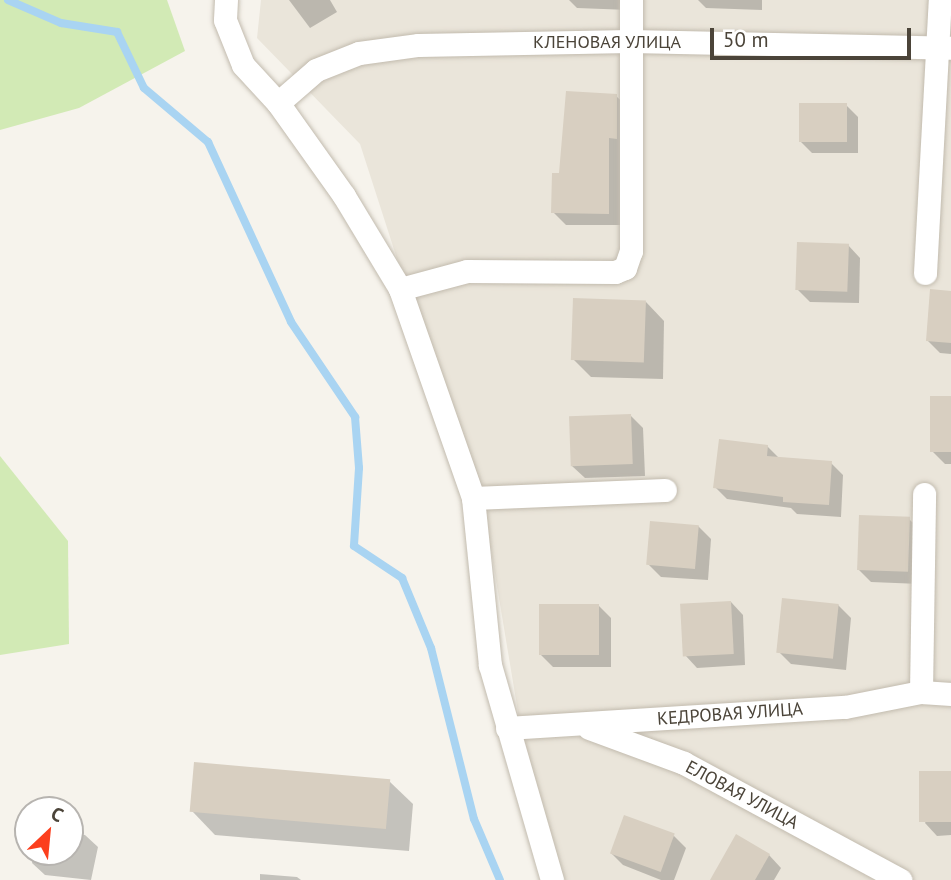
<!DOCTYPE html>
<html>
<head>
<meta charset="utf-8">
<style>
	body { margin:0 }
	#map { position:relative; width:951px; height:880px; overflow:hidden; background:#f6f3ec; font-family:"PT Sans",sans-serif }
	div>[style] { position:absolute }
	[style*='--x'] { left:calc(var(--x)*1px); top:calc(var(--y)*1px); width:calc(var(--w)*1px); rotate:calc(var(--a)*1deg) }
	.residential>* { inset:0; background:#eae5da }
	.green>* { inset:0; background:#d2eab5 }
	.shadow>* { inset:0; background:#0003 }
	.stream>* { height:8px; margin:-4px; padding:0 4px; transform-origin:4px; border-radius:4px; background:#a9d4f2 }
	.building>* { inset:0; background:#d8cfc1; transform-origin:0 0 }
	.roads { filter:drop-shadow(0 0 2px #c2bbae) drop-shadow(0 0 2px #c2bbae) }
	.minor>* { height:23px; margin:-11.5px; padding:0 11.5px; transform-origin:11.5px; border-radius:11.5px; background:#fff }
	span { translate:-50% -50%; white-space:nowrap; text-align:center; line-height:1.15; -webkit-text-stroke:5px #fff; paint-order:stroke }
	.street-label { font-size:18px; color:#4b4439 }
	.north { position:absolute; left:14px; top:796px; width:70px; height:70px; box-sizing:border-box; background:#fff; border:2px solid #b7b4b0; border-radius:50%; rotate:26deg; font-size:19px; font-weight:700; line-height:28px; text-align:center; color:#4b4439 }
	.north::after { content:''; display:block; margin:auto; width:24px; height:32px; background:#fc3f1d; clip-path:polygon(50% 0,100% 100%,50% 72%,0 100%) }
	.scale { position:absolute; left:710px; top:28px; width:201px; height:32px; box-sizing:border-box; border:4px solid #4b4439; border-top:0; padding-left:9px; font-size:21px; line-height:24px; white-space:nowrap; color:#4b4439; -webkit-text-stroke:5px #fff; paint-order:stroke }
</style>
</head>
<body>
<div id="map">
	<div class="residential">
		<i style="clip-path:polygon(261px 0,951px 0,951px 880px,546px 880px,491px 550px,360px 144px,257px 38px)"></i>
	</div>
	<div class="green">
		<i style="clip-path:polygon(0 0,167px 0,185px 51px,79px 108px,0 130px)"></i>
		<i style="clip-path:polygon(0 456px,68px 541px,69px 644px,0 655px)"></i>
	</div>
	<div class="shadow">
		<i style="clip-path:polygon(289px 0,330px 0,337px 12px,310px 28px)"></i>
		<i style="clip-path:polygon(569px 0,630px 0,629px 10px,577px 8px)"></i>
		<i style="clip-path:polygon(698px 0,762px 0,762px 10px,706px 8px)"></i>
		<i style="clip-path:polygon(616px 96px,629px 108px,621px 225px,566px 225px,553px 212px)"></i>
		<i style="clip-path:polygon(846px 105px,858px 117px,858px 153px,812px 153px,800px 141px)"></i>
		<i style="clip-path:polygon(848px 245px,860px 258px,859px 303px,810px 302px,797px 289px)"></i>
		<i style="clip-path:polygon(951px 293px,951px 354px,940px 353px,928px 341px)"></i>
		<i style="clip-path:polygon(646px 302px,664px 321px,663px 379px,591px 377px,573px 359px)"></i>
		<i style="clip-path:polygon(951px 397px,951px 464px,945px 464px,933px 452px)"></i>
		<i style="clip-path:polygon(630px 415px,643px 428px,645px 476px,585px 478px,572px 466px)"></i>
		<i style="clip-path:polygon(767px 446px,780px 459px,831px 463px,843px 475px,841px 517px,797px 514px,791px 508px,727px 499px,715px 487px)"></i>
		<i style="clip-path:polygon(909px 519px,921px 531px,920px 584px,871px 582px,859px 570px)"></i>
		<i style="clip-path:polygon(698px 526px,711px 539px,708px 580px,661px 577px,648px 564px)"></i>
		<i style="clip-path:polygon(731px 602px,743px 615px,745px 665px,697px 668px,685px 655px)"></i>
		<i style="clip-path:polygon(598px 605px,611px 618px,611px 667px,553px 667px,541px 655px)"></i>
		<i style="clip-path:polygon(838px 605px,851px 618px,846px 670px,791px 664px,779px 652px)"></i>
		<i style="clip-path:polygon(951px 773px,951px 835px,937px 836px,925px 823px)"></i>
		<i style="clip-path:polygon(389px 781px,413px 804px,409px 851px,215px 835px,192px 811px)"></i>
		<i style="clip-path:polygon(70px 832px,85px 835px,98px 847px,91px 880px,45px 875px,32px 863px,34px 852px,70px 852px)"></i>
		<i style="clip-path:polygon(674px 836px,686px 848px,674px 880px,661px 880px,623px 865px,611px 853px)"></i>
		<i style="clip-path:polygon(769px 855px,781px 868px,774px 880px,715px 880px)"></i>
		<i style="clip-path:polygon(260px 874px,297px 877px,301px 880px,260px 880px)"></i>
	</div>
	<div class="stream">
		<i style="--x:8;--y:0;--w:58;--a:23.5"></i>
		<i style="--x:61;--y:23;--w:57;--a:9.1"></i>
		<i style="--x:117;--y:32;--w:62;--a:64.3"></i>
		<i style="--x:144;--y:88;--w:84;--a:40.2"></i>
		<i style="--x:208;--y:142;--w:198;--a:65.2"></i>
		<i style="--x:291;--y:322;--w:115;--a:56"></i>
		<i style="--x:355;--y:417;--w:51;--a:85.5"></i>
		<i style="--x:359;--y:468;--w:78;--a:93.7"></i>
		<i style="--x:354;--y:546;--w:58;--a:33.7"></i>
		<i style="--x:402;--y:578;--w:76;--a:67.5"></i>
		<i style="--x:431;--y:648;--w:176;--a:75.9"></i>
		<i style="--x:474;--y:819;--w:66;--a:66.9"></i>
	</div>
	<div class="building">
		<i style="clip-path:polygon(566px 91px,617px 94px,617px 139px,609px 138px,609px 214px,551px 213px,552px 173px,559px 173px)"></i>
		<i style="left:799px;top:103px;width:48px;height:39px"></i>
		<i style="left:797px;top:242px;width:52px;height:48px;rotate:2deg"></i>
		<i style="clip-path:polygon(930px 289px,951px 291px,951px 343px,926px 341px)"></i>
		<i style="left:573px;top:298px;width:73px;height:62px;rotate:2deg"></i>
		<i style="left:930px;top:396px;width:21px;height:56px"></i>
		<i style="left:631px;top:414px;width:50px;height:62px;rotate:88deg"></i>
		<i style="clip-path:polygon(719px 439px,768px 445px,767px 456px,832px 461px,829px 505px,783px 502px,783px 497px,713px 488px)"></i>
		<i style="left:859px;top:515px;width:51px;height:55px;rotate:2deg"></i>
		<i style="left:650px;top:521px;width:49px;height:44px;rotate:5deg"></i>
		<i style="left:782px;top:598px;width:57px;height:55px;rotate:6deg"></i>
		<i style="left:731px;top:601px;width:53px;height:51px;rotate:87deg"></i>
		<i style="left:539px;top:604px;width:60px;height:51px"></i>
		<i style="left:194px;top:762px;width:197px;height:50px;rotate:5deg"></i>
		<i style="left:951px;top:771px;width:51px;height:32px;rotate:90deg"></i>
		<i style="left:624px;top:815px;width:54px;height:41px;rotate:20deg"></i>
		<i style="clip-path:polygon(736px 834px,770px 854px,755px 880px,710px 880px)"></i>
	</div>
	<div class="roads">
		<div class="minor">
			<i style="--x:226;--y:0;--w:20;--a:93"></i>
			<i style="--x:225;--y:20;--w:48;--a:68.2"></i>
			<i style="--x:243;--y:65;--w:52;--a:47.4"></i>
			<i style="--x:278;--y:103;--w:114;--a:54.6"></i>
			<i style="--x:344;--y:196;--w:109;--a:58.9"></i>
			<i style="--x:400;--y:289;--w:221;--a:70.7"></i>
			<i style="--x:473;--y:498;--w:168;--a:84.2"></i>
			<i style="--x:490;--y:665;--w:224;--a:73.9"></i>
			<i style="--x:278;--y:103;--w:50;--a:-41"></i>
			<i style="--x:316;--y:70;--w:46;--a:-21.6"></i>
			<i style="--x:359;--y:53;--w:60;--a:-7.7"></i>
			<i style="--x:418;--y:45;--w:212;--a:-1.1"></i>
			<i style="--x:630;--y:41;--w:321;--a:1.2"></i>
			<i style="--x:925;--y:273;--w:273;--a:-86.9"></i>
			<i style="--x:400;--y:289;--w:69;--a:-15"></i>
			<i style="--x:467;--y:271;--w:148;--a:0.4"></i>
			<i style="--x:615;--y:272;--w:11;--a:-22"></i>
			<i style="--x:625;--y:268;--w:18;--a:-71"></i>
			<i style="--x:631;--y:251;--w:251;--a:-90"></i>
			<i style="--x:473;--y:498;--w:192;--a:-2.4"></i>
			<i style="--x:921;--y:692;--w:198;--a:-89.1"></i>
			<i style="--x:507;--y:728;--w:339;--a:-3.6"></i>
			<i style="--x:845;--y:707;--w:77;--a:-11.2"></i>
			<i style="--x:921;--y:692;--w:30;--a:4"></i>
			<i style="--x:589;--y:728;--w:101;--a:20.2"></i>
			<i style="--x:684;--y:763;--w:246;--a:28.4"></i>
		</div>
	</div>
	<div class="street-label">
		<span style="left:607px;top:42px">КЛЕНОВАЯ УЛИЦА</span>
		<span style="left:730px;top:714px;rotate:-4deg">КЕДРОВАЯ УЛИЦА</span>
		<span style="left:742px;top:795px;rotate:28deg">ЕЛОВАЯ УЛИЦА</span>
	</div>
	<div class="north">С</div>
	<div class="scale">50 m</div>
</div>
</body>
</html>
